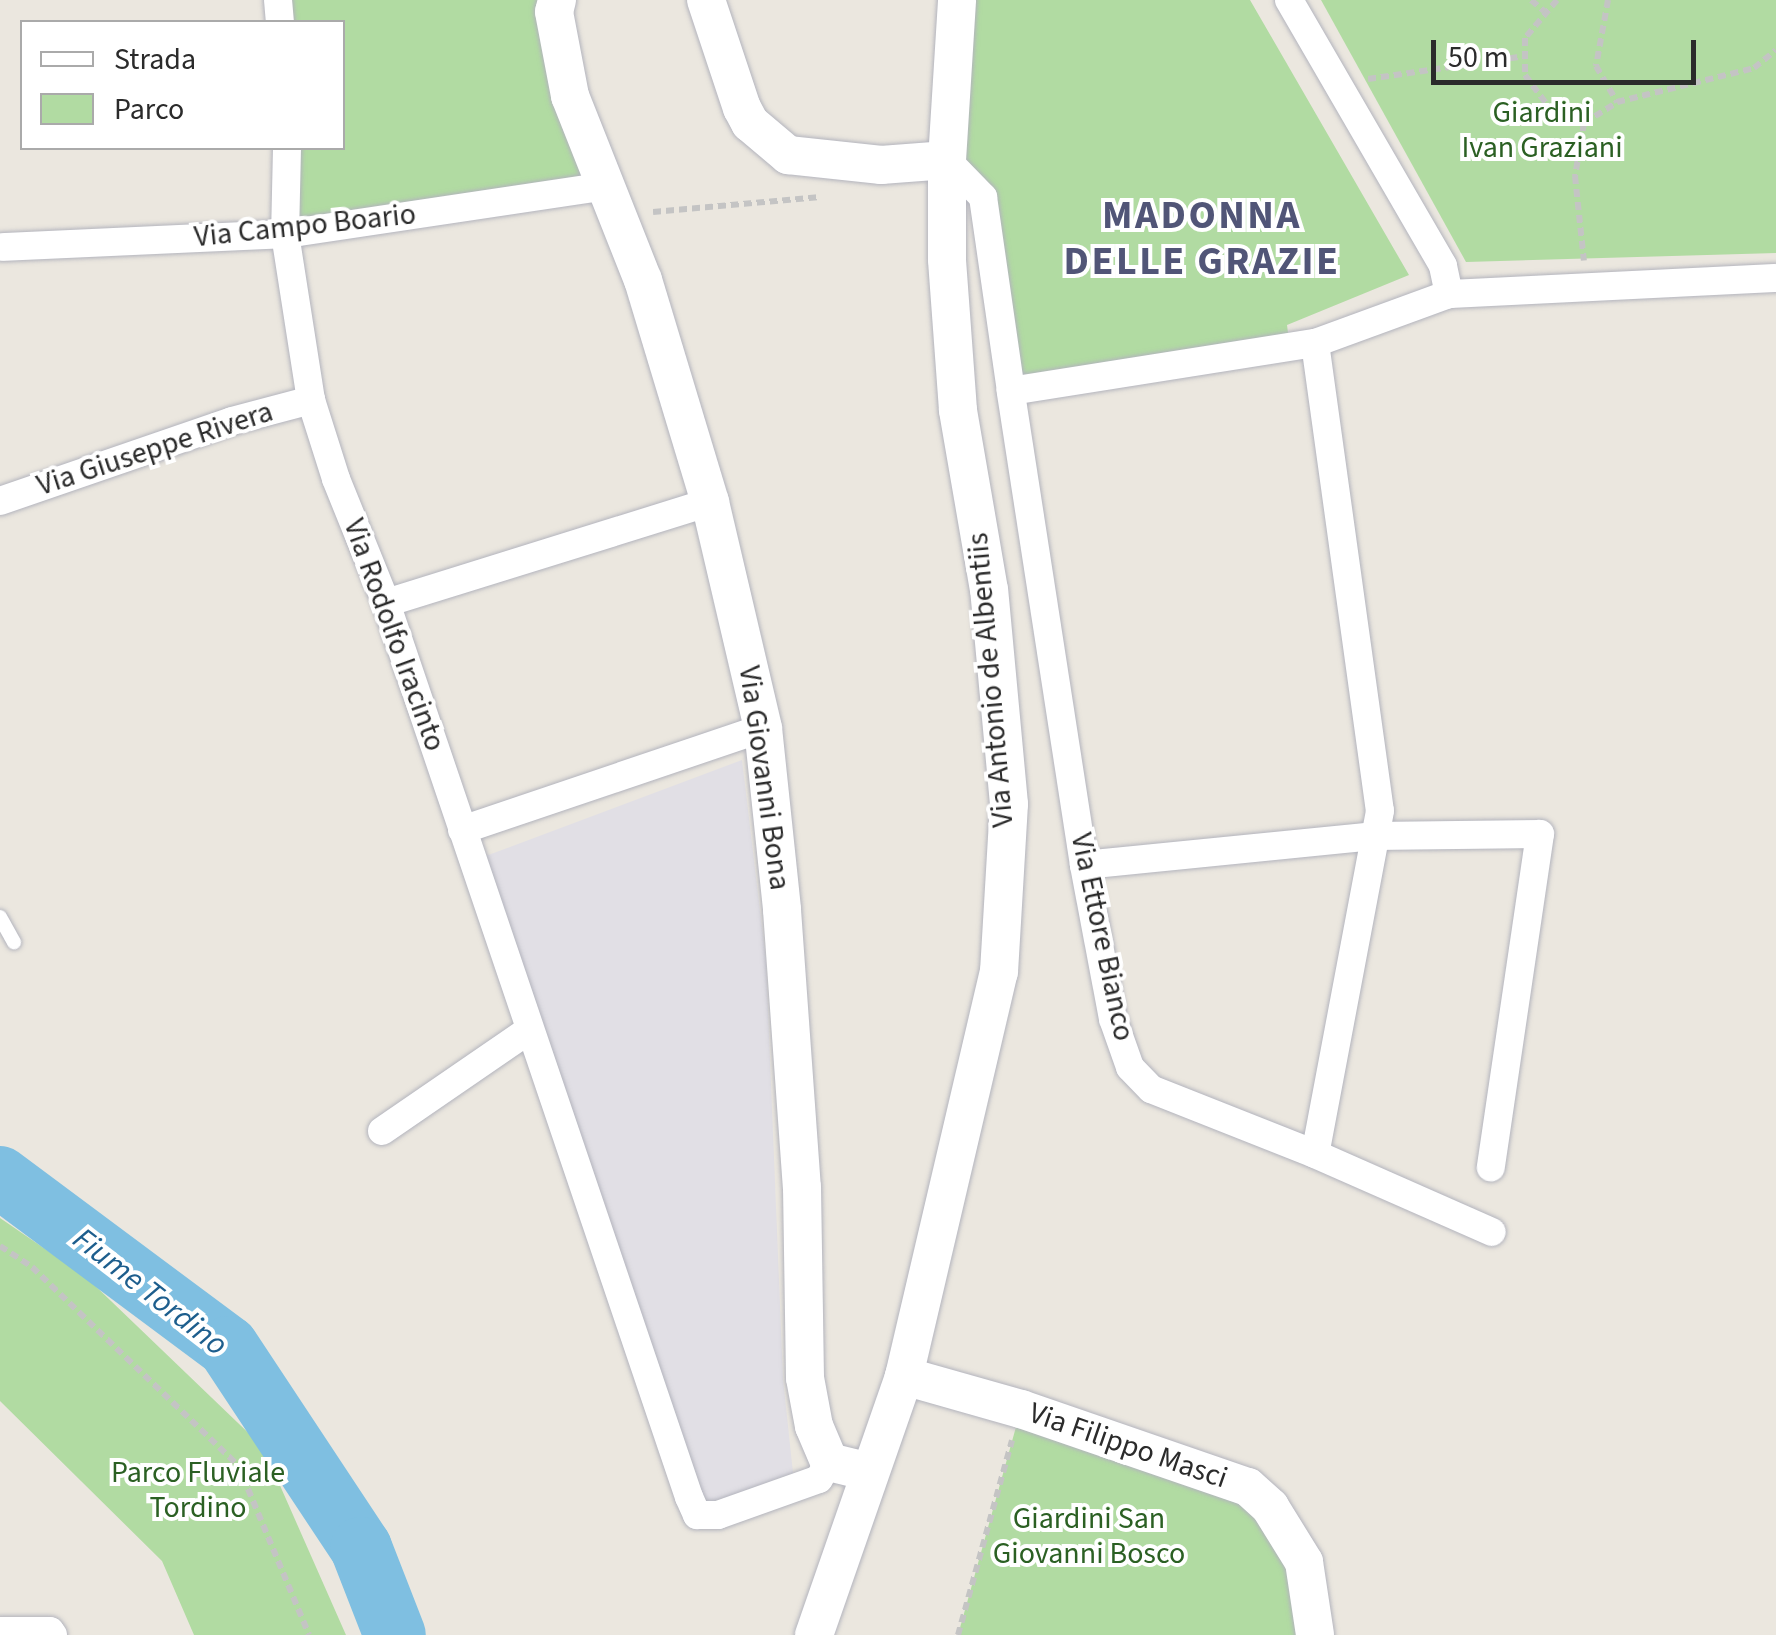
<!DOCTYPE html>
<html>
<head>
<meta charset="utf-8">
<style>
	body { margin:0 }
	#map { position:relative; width:1776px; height:1635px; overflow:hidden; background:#ebe7df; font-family:"Source Sans 3",sans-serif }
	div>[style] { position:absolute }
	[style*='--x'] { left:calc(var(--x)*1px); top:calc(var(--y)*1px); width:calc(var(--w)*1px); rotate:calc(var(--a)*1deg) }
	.industrial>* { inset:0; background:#e1dfe5 }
	.green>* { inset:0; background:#b1dba2 }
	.river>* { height:62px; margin:-31px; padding:0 31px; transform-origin:31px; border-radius:31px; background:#7fbfe1 }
	.path>* { height:6px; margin-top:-3px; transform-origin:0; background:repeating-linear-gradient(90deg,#c4c4c4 0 8px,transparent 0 13px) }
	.roads { filter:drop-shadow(0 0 2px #b3b4bd) drop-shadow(0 0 2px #b3b4bd) }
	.service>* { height:14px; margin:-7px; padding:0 7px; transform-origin:7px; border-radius:7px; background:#fff }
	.minor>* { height:28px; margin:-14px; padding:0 14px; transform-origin:14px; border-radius:14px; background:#fff }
	.secondary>* { height:38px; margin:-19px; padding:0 19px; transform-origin:19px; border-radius:19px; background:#fff }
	span { translate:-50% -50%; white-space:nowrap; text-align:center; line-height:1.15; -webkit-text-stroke:8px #fff; paint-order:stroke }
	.park-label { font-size:30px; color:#2b6023 }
	.street-label { font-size:30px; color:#2b2b2b }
	.water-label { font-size:32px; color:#1d5e8d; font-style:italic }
	.district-label { font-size:40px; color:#515577; font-weight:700; letter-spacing:2.5px }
	.legend { position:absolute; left:20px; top:20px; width:325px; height:130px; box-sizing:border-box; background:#fff; border:2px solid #aaa; margin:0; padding:12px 18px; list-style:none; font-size:30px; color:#2b2b2b }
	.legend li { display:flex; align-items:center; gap:20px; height:50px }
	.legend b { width:50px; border:2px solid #aaa }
	.scale { position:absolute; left:1431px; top:40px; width:265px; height:45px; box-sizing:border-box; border:5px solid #2b2b2b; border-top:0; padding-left:12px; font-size:30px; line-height:35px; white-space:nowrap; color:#2b2b2b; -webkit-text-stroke:8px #fff; paint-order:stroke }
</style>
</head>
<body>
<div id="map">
	<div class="industrial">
		<i style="clip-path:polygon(742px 760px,766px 961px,783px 1379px,793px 1473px,706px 1505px,483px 857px)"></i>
	</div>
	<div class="green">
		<i style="clip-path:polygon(278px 0,552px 0,605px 186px,285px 234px,287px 148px,342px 148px,342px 22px,280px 22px)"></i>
		<i style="clip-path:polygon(957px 0,1250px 0,1409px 275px,1287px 325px,1290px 348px,1011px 391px,983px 197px,947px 160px)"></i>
		<i style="clip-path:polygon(1321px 0,1776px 0,1776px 253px,1466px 262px)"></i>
		<i style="clip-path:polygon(0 1218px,86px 1277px,263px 1447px,346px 1635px,194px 1635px,162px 1561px,0 1401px)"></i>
		<i style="clip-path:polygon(1021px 1409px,1270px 1507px,1315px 1635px,958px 1635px)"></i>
	</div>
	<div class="river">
		<i style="--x:0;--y:1177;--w:284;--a:36.7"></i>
		<i style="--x:228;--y:1347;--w:241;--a:56.5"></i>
		<i style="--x:361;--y:1548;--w:93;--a:68.7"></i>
	</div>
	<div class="path">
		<i style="--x:1531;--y:0;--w:17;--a:40"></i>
		<i style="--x:1557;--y:0;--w:50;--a:130.1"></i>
		<i style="--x:1525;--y:38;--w:37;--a:90"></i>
		<i style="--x:1525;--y:75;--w:44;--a:53.4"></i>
		<i style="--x:1551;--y:110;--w:35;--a:22"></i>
		<i style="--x:1584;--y:123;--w:39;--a:-32"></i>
		<i style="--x:1608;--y:0;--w:67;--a:100.3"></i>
		<i style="--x:1596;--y:66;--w:42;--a:59.7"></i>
		<i style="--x:1617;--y:102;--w:141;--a:-13.9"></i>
		<i style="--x:1754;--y:68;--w:28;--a:-39"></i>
		<i style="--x:1368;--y:79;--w:159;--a:-8.3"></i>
		<i style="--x:1584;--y:123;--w:54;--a:99.6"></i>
		<i style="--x:1575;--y:176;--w:85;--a:84"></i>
		<i style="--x:653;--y:212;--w:168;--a:-5.1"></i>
		<i style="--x:0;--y:1246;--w:38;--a:33"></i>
		<i style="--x:32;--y:1267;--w:286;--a:43.9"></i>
		<i style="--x:238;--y:1465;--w:184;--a:67.3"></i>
		<i style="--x:958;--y:1635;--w:202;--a:-74.5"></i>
	</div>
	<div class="roads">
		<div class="service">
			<i style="--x:0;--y:917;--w:29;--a:61"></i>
		</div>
		<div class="minor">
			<i style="--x:278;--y:0;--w:22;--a:85"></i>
			<i style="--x:1289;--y:0;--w:307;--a:59.9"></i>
			<i style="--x:1443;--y:266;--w:29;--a:78"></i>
			<i style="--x:287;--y:148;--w:86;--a:91.3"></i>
			<i style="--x:285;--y:234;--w:168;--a:81.1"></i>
			<i style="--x:311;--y:400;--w:83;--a:72.4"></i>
			<i style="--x:336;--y:479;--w:134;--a:68"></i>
			<i style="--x:386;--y:603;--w:944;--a:71.28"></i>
			<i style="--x:689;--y:1497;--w:20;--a:66"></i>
			<i style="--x:697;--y:1515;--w:21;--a:0"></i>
			<i style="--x:718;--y:1515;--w:107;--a:-19.6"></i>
			<i style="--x:819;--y:1479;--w:20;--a:-60"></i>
			<i style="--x:947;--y:160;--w:52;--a:45.8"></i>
			<i style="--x:983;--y:197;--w:196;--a:81.8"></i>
			<i style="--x:3;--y:247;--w:282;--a:-2.6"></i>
			<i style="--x:285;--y:234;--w:324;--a:-8.5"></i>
			<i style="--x:1315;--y:343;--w:472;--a:82.1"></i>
			<i style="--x:1380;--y:811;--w:349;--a:100.7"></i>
			<i style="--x:1315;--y:1154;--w:176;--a:-158.4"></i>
			<i style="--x:1151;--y:1089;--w:30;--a:-134"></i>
			<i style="--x:1130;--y:1067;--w:51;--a:-109.5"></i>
			<i style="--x:1113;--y:1019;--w:157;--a:-100.7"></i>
			<i style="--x:1084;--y:865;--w:480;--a:-98.8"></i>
			<i style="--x:1011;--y:391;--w:308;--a:-9"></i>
			<i style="--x:1315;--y:343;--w:143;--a:-20.1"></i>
			<i style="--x:1449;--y:294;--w:327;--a:-2.8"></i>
			<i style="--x:0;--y:501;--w:245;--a:-19"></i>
			<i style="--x:232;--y:421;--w:82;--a:-14.9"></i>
			<i style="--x:386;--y:603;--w:339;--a:-17.3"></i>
			<i style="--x:462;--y:830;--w:318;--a:-18.7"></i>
			<i style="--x:1084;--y:865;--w:291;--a:-5.7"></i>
			<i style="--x:1374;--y:836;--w:166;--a:-0.7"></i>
			<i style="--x:1540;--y:834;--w:337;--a:98.4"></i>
			<i style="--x:382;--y:1131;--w:178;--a:-34.5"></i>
			<i style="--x:1315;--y:1154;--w:193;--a:23.8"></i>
			<i style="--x:0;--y:1631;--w:50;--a:0"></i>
			<i style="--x:50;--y:1631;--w:5;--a:53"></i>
		</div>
		<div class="secondary">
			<i style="--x:557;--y:0;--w:12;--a:104"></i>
			<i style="--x:554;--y:12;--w:86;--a:79.2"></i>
			<i style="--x:570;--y:96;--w:198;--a:68.4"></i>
			<i style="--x:643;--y:280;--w:232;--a:73.2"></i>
			<i style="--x:710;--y:502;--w:232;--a:76.8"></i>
			<i style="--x:763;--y:728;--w:183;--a:84"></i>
			<i style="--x:782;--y:910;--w:278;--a:85.9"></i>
			<i style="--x:802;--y:1187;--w:191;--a:89.1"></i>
			<i style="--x:805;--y:1378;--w:49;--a:79.4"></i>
			<i style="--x:814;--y:1426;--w:39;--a:67"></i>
			<i style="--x:829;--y:1462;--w:42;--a:13.7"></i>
			<i style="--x:706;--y:0;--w:114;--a:71.6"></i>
			<i style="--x:742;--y:108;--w:17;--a:62"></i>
			<i style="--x:750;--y:123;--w:50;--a:40.1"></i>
			<i style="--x:788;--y:155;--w:94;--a:6.1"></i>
			<i style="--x:881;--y:165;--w:66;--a:-4.3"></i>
			<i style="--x:904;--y:1376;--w:122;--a:15.8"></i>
			<i style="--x:1021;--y:1409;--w:240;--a:19"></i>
			<i style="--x:1248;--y:1487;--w:30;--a:42"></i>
			<i style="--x:1270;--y:1507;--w:65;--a:58.3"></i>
			<i style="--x:1304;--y:1562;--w:74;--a:81.4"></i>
			<i style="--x:814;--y:1635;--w:274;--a:-70.8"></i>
			<i style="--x:904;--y:1376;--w:415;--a:-76.8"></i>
			<i style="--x:999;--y:972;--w:168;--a:-86.6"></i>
			<i style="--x:1009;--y:804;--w:215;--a:-95.3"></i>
			<i style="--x:989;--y:590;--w:183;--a:-99.8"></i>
			<i style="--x:958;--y:410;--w:151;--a:-94.2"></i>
			<i style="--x:947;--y:259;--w:99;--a:-90"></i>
			<i style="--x:947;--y:160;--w:160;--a:-86.4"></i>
		</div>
	</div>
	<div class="park-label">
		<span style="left:1542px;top:130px">Giardini<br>Ivan Graziani</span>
		<span style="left:198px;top:1490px">Parco Fluviale<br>Tordino</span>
		<span style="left:1089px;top:1536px">Giardini San<br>Giovanni Bosco</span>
	</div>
	<div class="street-label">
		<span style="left:305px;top:226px;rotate:-6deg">Via Campo Boario</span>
		<span style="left:155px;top:449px;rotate:-18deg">Via Giuseppe Rivera</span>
		<span style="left:394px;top:635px;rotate:70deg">Via Rodolfo Iracinto</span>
		<span style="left:991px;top:680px;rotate:-95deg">Via Antonio de Albentiis</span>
		<span style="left:764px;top:778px;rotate:82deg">Via Giovanni Bona</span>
		<span style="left:1102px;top:937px;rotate:78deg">Via Ettore Bianco</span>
		<span style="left:1128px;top:1446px;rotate:19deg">Via Filippo Masci</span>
	</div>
	<div class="water-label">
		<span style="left:150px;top:1292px;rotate:38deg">Fiume Tordino</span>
	</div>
	<div class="district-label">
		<span style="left:1202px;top:239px">MADONNA<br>DELLE GRAZIE</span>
	</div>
	<ul class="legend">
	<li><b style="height:12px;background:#fff"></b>Strada</li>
	<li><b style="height:28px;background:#b1dba2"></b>Parco</li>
	</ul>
	<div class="scale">50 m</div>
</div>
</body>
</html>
